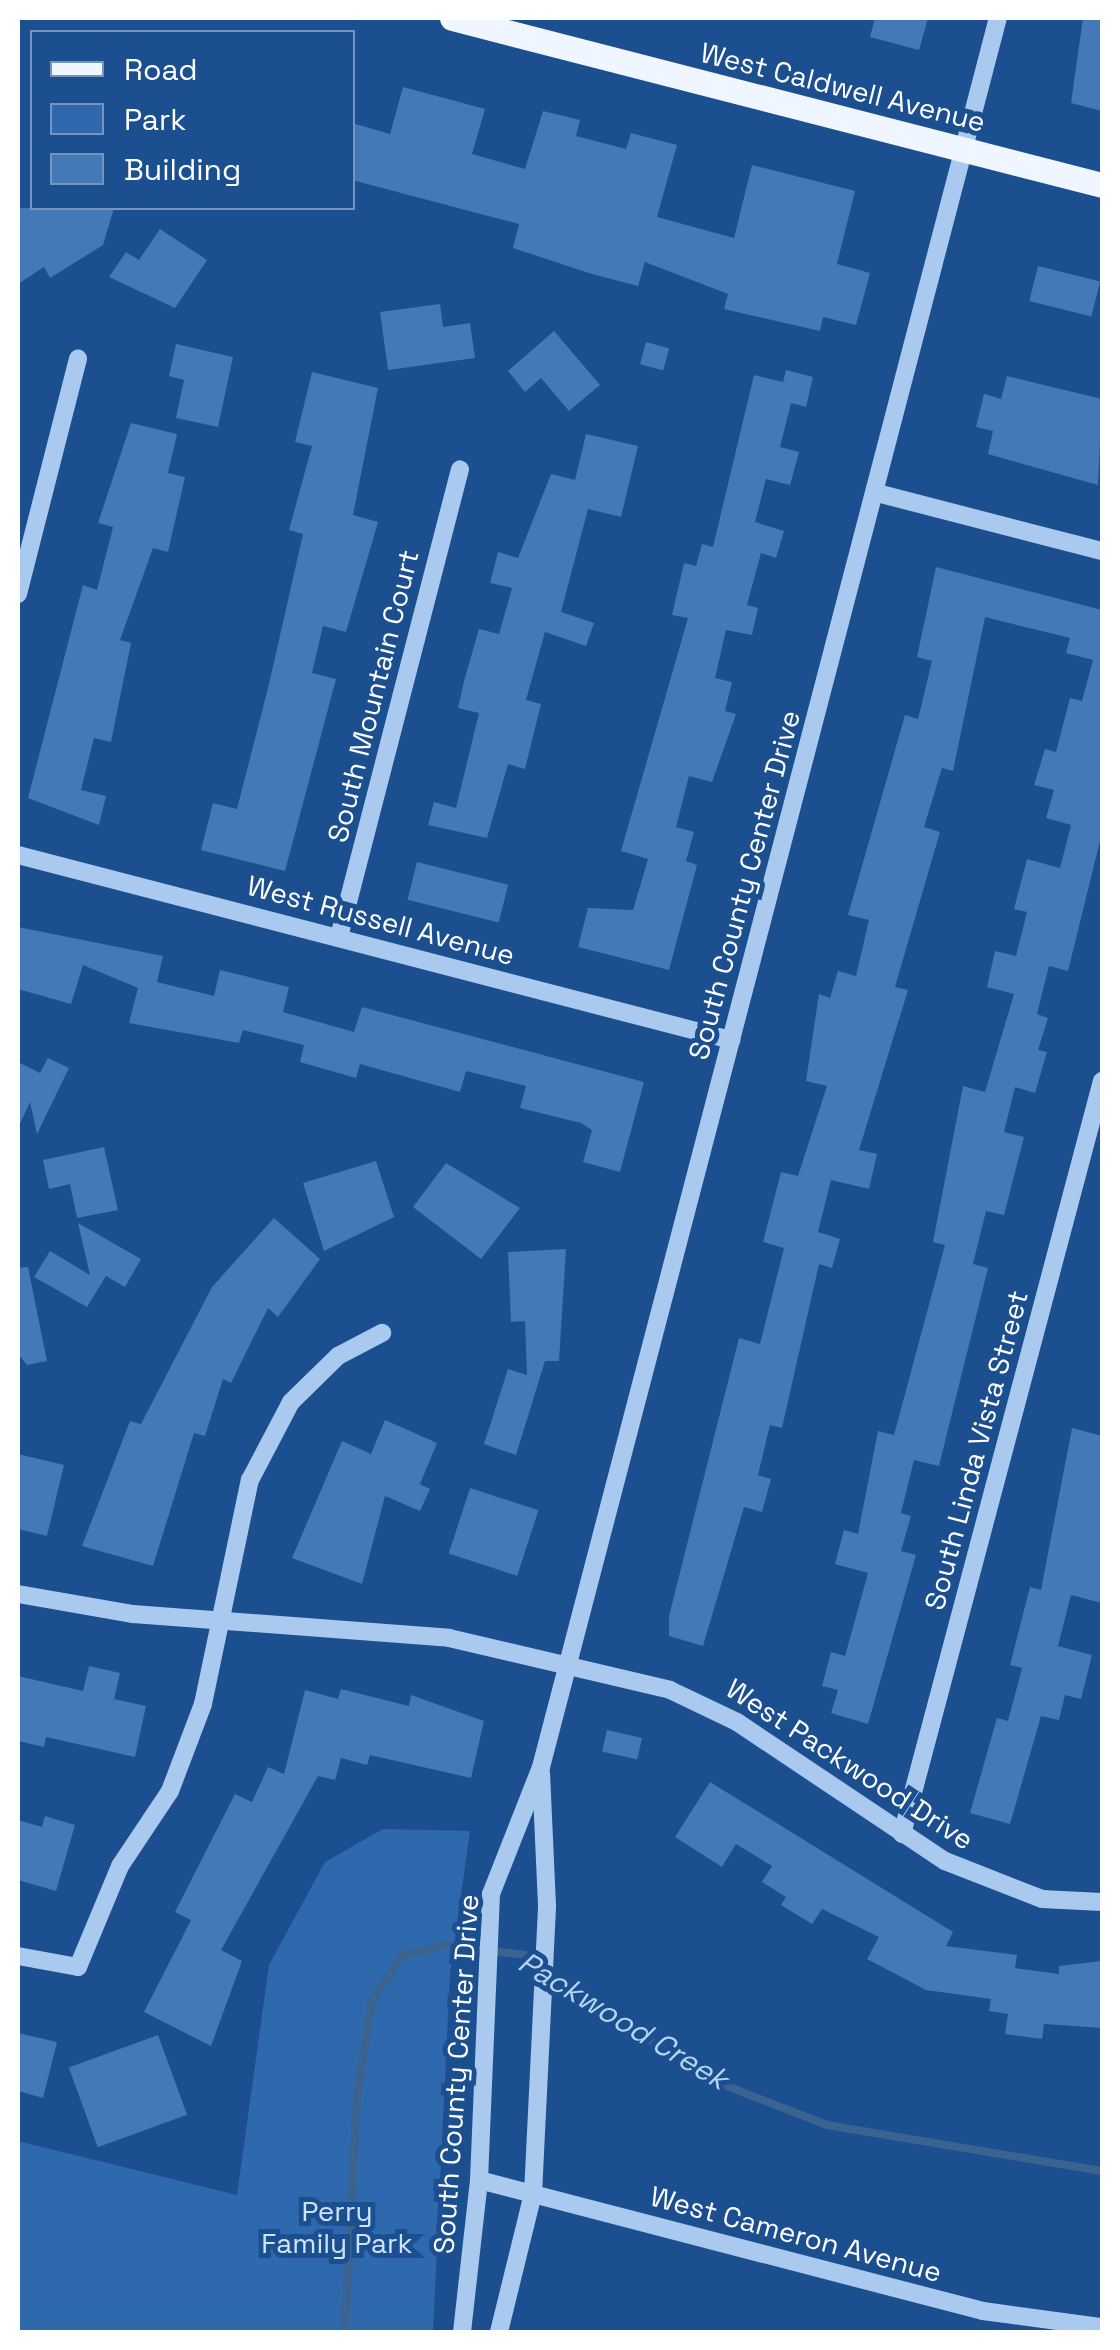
<!DOCTYPE html>
<html>
<head>
<meta charset="utf-8">
<style>
	body { margin:0 }
	#map { position:relative; width:1120px; height:2350px; overflow:hidden; background:#1b4f8f; font-family:"Space Grotesk",sans-serif }
	div>[style] { position:absolute }
	[style*='--x'] { left:calc(var(--x)*1px); top:calc(var(--y)*1px); width:calc(var(--w)*1px); rotate:calc(var(--a)*1deg) }
	.green>* { inset:0; background:#2e69ad }
	.stream>* { height:8px; margin:-4px; padding:0 4px; transform-origin:4px; border-radius:4px; background:#3c6290 }
	.building>* { inset:0; background:#4478b7; transform-origin:0 0 }
	.minor>* { height:18px; margin:-9px; padding:0 9px; transform-origin:9px; border-radius:9px; background:#a9c9ee }
	.major>* { height:25px; margin:-12.5px; padding:0 12.5px; transform-origin:12.5px; border-radius:12.5px; background:#f0f6ff }
	span { translate:-50% -50%; white-space:nowrap; text-align:center; line-height:1.15; -webkit-text-stroke:10px #1b4f8f; paint-order:stroke }
	.street-label { font-size:28px; color:#fff }
	.park-label { font-size:28px; color:#cfe3fa }
	.water-label { font-size:30px; color:#b5d3f5; font-style:italic }
	.frame { position:absolute; inset:0; border:20px solid #fff; pointer-events:none }
	.legend { position:absolute; left:30px; top:30px; width:325px; height:180px; box-sizing:border-box; background:#1b4f8f; border:2px solid #7695bc; margin:0; padding:12px 18px; list-style:none; font-size:30px; color:#fff }
	.legend li { display:flex; align-items:center; gap:20px; height:50px }
	.legend b { width:50px; border:2px solid #7695bc }
</style>
</head>
<body>
<div id="map">
	<div class="green">
		<i style="clip-path:polygon(383px 1829px,470px 1831px,450px 1974px,433px 2332px,18px 2332px,18px 2141px,237px 2195px,269px 1965px,325px 1862px)"></i>
	</div>
	<div class="stream">
		<i style="--x:345;--y:2332;--w:237;--a:-87.1"></i>
		<i style="--x:357;--y:2095;--w:95;--a:-80.9"></i>
		<i style="--x:372;--y:2001;--w:54;--a:-56.3"></i>
		<i style="--x:402;--y:1956;--w:44;--a:-14.3"></i>
		<i style="--x:445;--y:1945;--w:81;--a:7.1"></i>
		<i style="--x:525;--y:1955;--w:219;--a:34.2"></i>
		<i style="--x:706;--y:2078;--w:130;--a:21.2"></i>
		<i style="--x:827;--y:2125;--w:279;--a:9.5"></i>
	</div>
	<div class="building">
		<i style="clip-path:polygon(875px 18px,928px 18px,919px 50px,870px 37px)"></i>
		<i style="clip-path:polygon(1083px 18px,1102px 18px,1102px 111px,1071px 103px)"></i>
		<i style="clip-path:polygon(403px 87px,485px 109px,472px 154px,525px 169px,543px 111px,580px 120px,576px 136px,626px 149px,631px 133px,677px 145px,657px 217px,734px 238px,752px 165px,855px 191px,837px 264px,870px 273px,856px 325px,823px 317px,820px 331px,724px 309px,728px 294px,645px 262px,638px 286px,592px 274px,513px 248px,519px 224px,352px 180px,352px 123px,390px 134px)"></i>
		<i style="clip-path:polygon(18px 208px,114px 208px,103px 245px,50px 278px,44px 267px,18px 284px)"></i>
		<i style="clip-path:polygon(160px 229px,207px 260px,175px 308px,109px 277px,126px 252px,139px 260px)"></i>
		<i style="left:1038px;top:266px;width:64px;height:36px;rotate:14deg"></i>
		<i style="clip-path:polygon(440px 304px,443px 327px,470px 323px,475px 358px,388px 370px,380px 312px)"></i>
		<i style="clip-path:polygon(554px 331px,600px 385px,569px 411px,541px 378px,525px 392px,508px 371px)"></i>
		<i style="left:646px;top:342px;width:24px;height:23px;rotate:15deg"></i>
		<i style="clip-path:polygon(176px 344px,233px 357px,218px 427px,176px 418px,184px 380px,169px 376px)"></i>
		<i style="clip-path:polygon(786px 370px,813px 377px,806px 407px,791px 403px,780px 447px,799px 452px,790px 485px,766px 479px,755px 522px,784px 531px,776px 558px,761px 553px,747px 605px,758px 608px,752px 635px,726px 630px,715px 678px,732px 682px,725px 711px,736px 714px,712px 782px,689px 776px,676px 827px,694px 832px,686px 861px,697px 865px,669px 970px,578px 947px,588px 908px,633px 910px,648px 859px,621px 851px,688px 618px,672px 615px,684px 563px,696px 566px,702px 544px,713px 547px,754px 375px,783px 382px)"></i>
		<i style="clip-path:polygon(312px 372px,378px 388px,353px 515px,378px 522px,346px 632px,323px 626px,312px 673px,336px 679px,285px 871px,201px 850px,213px 803px,237px 809px,269px 684px,303px 534px,289px 530px,312px 446px,295px 442px)"></i>
		<i style="clip-path:polygon(1007px 376px,1102px 399px,1098px 485px,988px 454px,993px 431px,976px 427px,984px 394px,1001px 399px)"></i>
		<i style="clip-path:polygon(131px 423px,177px 434px,168px 473px,185px 477px,168px 552px,153px 548px,120px 640px,131px 643px,111px 742px,94px 738px,81px 790px,106px 796px,99px 825px,28px 798px,83px 585px,97px 590px,113px 527px,98px 523px)"></i>
		<i style="clip-path:polygon(586px 434px,638px 446px,621px 517px,588px 509px,561px 612px,594px 623px,586px 646px,545px 632px,526px 700px,541px 704px,525px 769px,508px 764px,487px 838px,428px 825px,434px 802px,456px 808px,479px 713px,458px 708px,464px 681px,479px 629px,499px 634px,512px 588px,490px 583px,498px 552px,518px 558px,551px 474px,575px 480px)"></i>
		<i style="clip-path:polygon(936px 567px,1102px 610px,1102px 833px,1068px 971px,1049px 966px,1037px 1014px,1048px 1018px,1038px 1050px,1047px 1052px,1035px 1093px,1015px 1087px,1004px 1132px,1024px 1137px,1004px 1215px,986px 1211px,973px 1264px,988px 1268px,939px 1466px,914px 1460px,901px 1513px,911px 1516px,901px 1551px,916px 1555px,868px 1724px,831px 1713px,838px 1690px,822px 1686px,831px 1652px,845px 1656px,868px 1573px,835px 1564px,844px 1530px,858px 1534px,878px 1431px,894px 1435px,945px 1245px,933px 1242px,963px 1086px,985px 1092px,1014px 994px,987px 987px,995px 951px,1016px 956px,1027px 912px,1014px 909px,1027px 859px,1060px 868px,1071px 825px,1046px 818px,1054px 790px,1034px 785px,1045px 749px,1056px 752px,1070px 698px,1082px 701px,1093px 660px,1066px 653px,1070px 638px,985px 617px,953px 771px,942px 768px,924px 827px,940px 832px,895px 987px,908px 990px,859px 1150px,877px 1154px,869px 1189px,831px 1180px,818px 1232px,840px 1239px,832px 1268px,819px 1264px,782px 1428px,770px 1425px,758px 1475px,771px 1479px,762px 1512px,744px 1507px,703px 1646px,669px 1636px,669px 1616px,739px 1338px,760px 1344px,784px 1248px,763px 1242px,781px 1172px,798px 1176px,827px 1086px,806px 1081px,819px 994px,830px 998px,838px 971px,856px 976px,869px 920px,848px 915px,905px 715px,918px 719px,932px 661px,917px 657px)"></i>
		<i style="left:417px;top:862px;width:94px;height:39px;rotate:14deg"></i>
		<i style="clip-path:polygon(18px 927px,163px 956px,157px 982px,214px 996px,220px 970px,289px 987px,283px 1012px,354px 1032px,362px 1007px,644px 1082px,620px 1172px,583px 1162px,592px 1130px,581px 1123px,520px 1108px,526px 1086px,466px 1071px,460px 1092px,360px 1064px,356px 1078px,300px 1062px,304px 1045px,243px 1030px,239px 1043px,129px 1023px,138px 988px,83px 965px,71px 1004px,18px 989px)"></i>
		<i style="clip-path:polygon(48px 1058px,69px 1068px,37px 1134px,30px 1102px,18px 1128px,18px 1062px,40px 1073px)"></i>
		<i style="clip-path:polygon(104px 1147px,118px 1210px,77px 1218px,70px 1184px,49px 1189px,43px 1160px)"></i>
		<i style="clip-path:polygon(376px 1161px,394px 1217px,324px 1251px,303px 1183px)"></i>
		<i style="clip-path:polygon(446px 1163px,520px 1208px,481px 1259px,413px 1207px)"></i>
		<i style="clip-path:polygon(274px 1218px,320px 1259px,278px 1317px,268px 1308px,231px 1383px,223px 1379px,205px 1436px,194px 1433px,153px 1566px,82px 1546px,130px 1421px,141px 1424px,212px 1287px)"></i>
		<i style="clip-path:polygon(78px 1223px,141px 1259px,125px 1287px,106px 1276px,87px 1307px,34px 1277px,50px 1251px,90px 1275px)"></i>
		<i style="clip-path:polygon(566px 1249px,559px 1361px,545px 1361px,516px 1455px,484px 1444px,508px 1369px,527px 1375px,525px 1321px,511px 1322px,508px 1252px)"></i>
		<i style="clip-path:polygon(28px 1267px,47px 1361px,27px 1365px,18px 1354px,18px 1268px)"></i>
		<i style="clip-path:polygon(385px 1420px,437px 1443px,420px 1484px,430px 1489px,420px 1511px,385px 1496px,362px 1584px,292px 1558px,342px 1441px,371px 1454px)"></i>
		<i style="clip-path:polygon(1072px 1428px,1102px 1436px,1102px 1603px,1071px 1595px,1058px 1646px,1092px 1655px,1081px 1699px,1065px 1695px,1059px 1720px,1041px 1716px,1010px 1824px,970px 1813px,997px 1718px,1008px 1721px,1022px 1668px,1010px 1665px,1030px 1587px,1041px 1590px)"></i>
		<i style="clip-path:polygon(18px 1454px,64px 1465px,47px 1536px,18px 1529px)"></i>
		<i style="left:470px;top:1488px;width:72px;height:69px;rotate:18deg"></i>
		<i style="clip-path:polygon(89px 1666px,120px 1673px,114px 1699px,146px 1706px,135px 1757px,46px 1737px,44px 1747px,18px 1741px,18px 1676px,83px 1691px)"></i>
		<i style="clip-path:polygon(341px 1689px,409px 1706px,411px 1695px,484px 1721px,471px 1778px,370px 1755px,367px 1765px,341px 1758px,335px 1780px,318px 1776px,221px 1950px,242px 1961px,211px 2046px,144px 2012px,191px 1920px,175px 1912px,235px 1794px,252px 1802px,268px 1767px,284px 1774px,305px 1690px,338px 1699px)"></i>
		<i style="left:607px;top:1730px;width:36px;height:22px;rotate:13deg"></i>
		<i style="clip-path:polygon(710px 1782px,953px 1932px,946px 1946px,1017px 1955px,1015px 1968px,1059px 1974px,1059px 1966px,1102px 1961px,1102px 2028px,1044px 2024px,1042px 2039px,1005px 2034px,1008px 2014px,989px 2011px,991px 1999px,926px 1990px,867px 1959px,879px 1937px,822px 1909px,812px 1924px,781px 1905px,786px 1897px,762px 1882px,772px 1866px,736px 1844px,722px 1867px,675px 1837px)"></i>
		<i style="clip-path:polygon(45px 1816px,75px 1825px,56px 1891px,18px 1880px,18px 1820px,42px 1827px)"></i>
		<i style="clip-path:polygon(18px 2033px,57px 2042px,43px 2098px,18px 2091px)"></i>
		<i style="left:158px;top:2035px;width:85px;height:95px;rotate:70deg"></i>
	</div>
	<div class="minor">
		<i style="--x:877;--y:493;--w:232;--a:14.5"></i>
		<i style="--x:18;--y:594;--w:243;--a:-75.7"></i>
		<i style="--x:18;--y:855;--w:737;--a:14.55"></i>
		<i style="--x:339;--y:937;--w:483;--a:-75.5"></i>
		<i style="--x:18;--y:1594;--w:117;--a:9.9"></i>
		<i style="--x:133;--y:1614;--w:317;--a:4.3"></i>
		<i style="--x:449;--y:1638;--w:227;--a:13.2"></i>
		<i style="--x:670;--y:1690;--w:74;--a:25.5"></i>
		<i style="--x:737;--y:1722;--w:250;--a:33.8"></i>
		<i style="--x:945;--y:1861;--w:104;--a:21.4"></i>
		<i style="--x:1042;--y:1899;--w:60;--a:2.9"></i>
		<i style="--x:902;--y:1834;--w:779;--a:-75.13"></i>
		<i style="--x:18;--y:1956;--w:61;--a:10.4"></i>
		<i style="--x:78;--y:1967;--w:109;--a:-67.4"></i>
		<i style="--x:120;--y:1866;--w:90;--a:-56.3"></i>
		<i style="--x:170;--y:1791;--w:93;--a:-69.2"></i>
		<i style="--x:203;--y:1704;--w:229;--a:-78.2"></i>
		<i style="--x:250;--y:1480;--w:88;--a:-62.3"></i>
		<i style="--x:291;--y:1402;--w:66;--a:-44.4"></i>
		<i style="--x:338;--y:1356;--w:50;--a:-27.6"></i>
		<i style="--x:479;--y:2180;--w:521;--a:14.57"></i>
		<i style="--x:983;--y:2311;--w:120;--a:7.7"></i>
		<i style="--x:462;--y:2332;--w:153;--a:-83.6"></i>
		<i style="--x:479;--y:2180;--w:286;--a:-87.6"></i>
		<i style="--x:491;--y:1894;--w:136;--a:-68.5"></i>
		<i style="--x:541;--y:1767;--w:1808;--a:-75.36"></i>
		<i style="--x:499;--y:2332;--w:142;--a:-76.2"></i>
		<i style="--x:533;--y:2194;--w:289;--a:-87.2"></i>
		<i style="--x:547;--y:1905;--w:132;--a:-92.6"></i>
	</div>
	<div class="major">
		<i style="--x:452;--y:18;--w:671;--a:14.41"></i>
	</div>
	<div class="street-label">
		<span style="left:843px;top:87px;rotate:14deg">West Caldwell Avenue</span>
		<span style="left:373px;top:696px;rotate:-76deg">South Mountain Court</span>
		<span style="left:744px;top:885px;rotate:-75deg">South County Center Drive</span>
		<span style="left:381px;top:920px;rotate:15deg">West Russell Avenue</span>
		<span style="left:976px;top:1450px;rotate:-75deg">South Linda Vista Street</span>
		<span style="left:850px;top:1764px;rotate:33deg">West Packwood Drive</span>
		<span style="left:456px;top:2074px;rotate:-86deg">South County Center Drive</span>
		<span style="left:796px;top:2234px;rotate:15deg">West Cameron Avenue</span>
	</div>
	<div class="park-label">
		<span style="left:337px;top:2227px">Perry<br>Family Park</span>
	</div>
	<div class="water-label">
		<span style="left:623px;top:2021px;rotate:31deg">Packwood Creek</span>
	</div>
	<div class="frame"></div>
	<ul class="legend">
	<li><b style="height:12px;background:#f0f6ff"></b>Road</li>
	<li><b style="height:28px;background:#2e69ad"></b>Park</li>
	<li><b style="height:28px;background:#4478b7"></b>Building</li>
	</ul>
</div>
</body>
</html>
